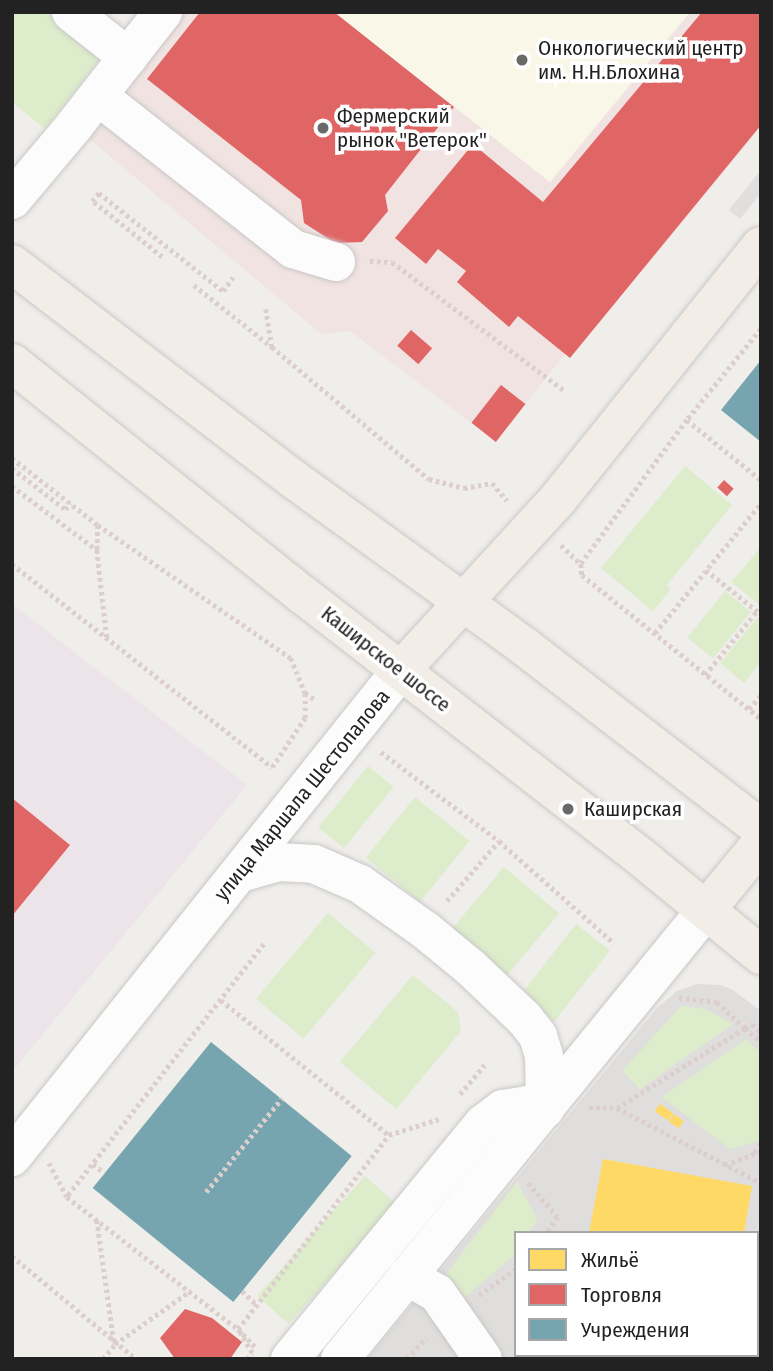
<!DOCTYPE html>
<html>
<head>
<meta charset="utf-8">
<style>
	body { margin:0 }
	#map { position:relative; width:773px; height:1371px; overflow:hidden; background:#f0eeeb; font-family:"Fira Sans Condensed",sans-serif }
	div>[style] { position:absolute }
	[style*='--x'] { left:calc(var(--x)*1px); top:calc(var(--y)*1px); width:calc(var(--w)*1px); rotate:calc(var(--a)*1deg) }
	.residential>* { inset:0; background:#dfdedc }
	.commercial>* { inset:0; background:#f1e3e1 }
	.industrial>* { inset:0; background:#ede4e9 }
	.education>* { inset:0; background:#f8f7e8 }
	.grass>* { inset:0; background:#ddeccb; transform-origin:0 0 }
	.parking>* { inset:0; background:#e0dfde }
	.homes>* { inset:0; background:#ffd966; transform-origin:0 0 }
	.shops>* { inset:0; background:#e06666; transform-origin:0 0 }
	.public>* { inset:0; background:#76a5af; transform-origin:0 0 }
	.path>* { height:4.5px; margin-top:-2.25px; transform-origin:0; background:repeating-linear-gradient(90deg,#dccecd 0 3.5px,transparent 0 7px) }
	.roads { filter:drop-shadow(0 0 2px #c9c8c7) drop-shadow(0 0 2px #c9c8c7) }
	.minor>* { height:38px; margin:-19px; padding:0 19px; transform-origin:19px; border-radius:19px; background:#fdfcfc }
	.major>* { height:38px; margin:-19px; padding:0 19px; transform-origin:19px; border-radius:19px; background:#f3ede7 }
	.dots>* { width:19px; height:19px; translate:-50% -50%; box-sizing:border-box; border:4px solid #fff; border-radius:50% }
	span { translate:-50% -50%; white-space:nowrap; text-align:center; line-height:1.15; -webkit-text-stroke:7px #fff; paint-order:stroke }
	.poi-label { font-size:21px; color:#222 }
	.left { translate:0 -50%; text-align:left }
	.street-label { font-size:21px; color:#222 }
	.frame { position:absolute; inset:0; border:14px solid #222; pointer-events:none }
	.legend { position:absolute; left:514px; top:1231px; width:245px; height:126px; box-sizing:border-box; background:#fff; border:2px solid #a7a7a7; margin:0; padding:9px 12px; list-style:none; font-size:21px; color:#222 }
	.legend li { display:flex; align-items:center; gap:14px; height:35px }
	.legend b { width:35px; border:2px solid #a7a7a7 }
</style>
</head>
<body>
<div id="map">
	<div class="residential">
		<i style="clip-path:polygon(evenodd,697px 984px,721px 985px,733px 990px,761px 1011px,761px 1359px,367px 1359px,658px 1007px,677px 991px,697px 984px,516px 1233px,757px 1233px,757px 1355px,516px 1355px,516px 1233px)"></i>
	</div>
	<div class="commercial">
		<i style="clip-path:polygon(176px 12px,334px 12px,550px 182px,690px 12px,761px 12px,761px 127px,570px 358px,565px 354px,525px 404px,501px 386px,471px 423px,350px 331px,321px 334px,81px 132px)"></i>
	</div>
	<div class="industrial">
		<i style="clip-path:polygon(12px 604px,247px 785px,12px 1072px)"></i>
	</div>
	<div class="education">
		<i style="clip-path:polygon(334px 12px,690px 12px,550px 182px)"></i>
	</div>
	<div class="grass">
		<i style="clip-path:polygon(12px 12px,47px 12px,101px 57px,45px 129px,12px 102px)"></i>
		<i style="clip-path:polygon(685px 466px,732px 505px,667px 585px,671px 589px,653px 611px,601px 568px)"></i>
		<i style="clip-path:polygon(761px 547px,761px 606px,731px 582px)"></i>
		<i style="left:725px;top:591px;width:33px;height:60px;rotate:39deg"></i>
		<i style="clip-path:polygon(758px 617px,761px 620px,761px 662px,744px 683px,720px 663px)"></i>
		<i style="left:368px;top:766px;width:33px;height:79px;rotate:39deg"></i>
		<i style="left:415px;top:797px;width:70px;height:78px;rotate:39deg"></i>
		<i style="left:504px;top:867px;width:72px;height:81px;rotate:40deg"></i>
		<i style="left:328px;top:913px;width:62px;height:112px;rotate:40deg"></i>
		<i style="left:576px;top:924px;width:43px;height:90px;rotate:38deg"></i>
		<i style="clip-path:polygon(413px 975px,458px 1012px,461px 1031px,396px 1109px,340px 1062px)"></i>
		<i style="clip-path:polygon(681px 1006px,705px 1009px,733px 1024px,640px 1089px,622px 1071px)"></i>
		<i style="clip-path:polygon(746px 1039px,761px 1053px,761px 1137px,757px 1141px,730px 1149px,662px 1097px)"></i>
		<i style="left:365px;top:1176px;width:42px;height:161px;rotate:42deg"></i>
		<i style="clip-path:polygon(517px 1182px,537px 1219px,529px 1233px,516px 1233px,516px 1254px,458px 1303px,437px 1286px)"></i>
	</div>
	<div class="parking">
		<i style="clip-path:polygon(761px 170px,761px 193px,740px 219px,729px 210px)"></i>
	</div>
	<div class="homes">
		<i style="left:660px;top:1104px;width:16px;height:9px;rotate:35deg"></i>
		<i style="left:674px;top:1114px;width:12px;height:9px;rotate:35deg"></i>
		<i style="clip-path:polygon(603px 1159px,752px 1186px,744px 1233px,589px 1233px)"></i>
		<i style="left:605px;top:1355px;width:84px;height:4px"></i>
	</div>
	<div class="shops">
		<i style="clip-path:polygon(200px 12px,334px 12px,454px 107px,385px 195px,388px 211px,362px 242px,335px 243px,304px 223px,301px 200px,147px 79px)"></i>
		<i style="clip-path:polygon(702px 12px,761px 12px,761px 125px,570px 358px,518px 316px,509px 327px,457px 282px,466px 271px,438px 249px,426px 264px,395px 238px,473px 144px,543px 202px)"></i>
		<i style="left:411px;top:330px;width:28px;height:21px;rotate:41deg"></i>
		<i style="left:501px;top:385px;width:31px;height:48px;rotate:38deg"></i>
		<i style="left:724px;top:480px;width:13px;height:10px;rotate:42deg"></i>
		<i style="clip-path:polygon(12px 798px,70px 845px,12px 916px)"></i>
		<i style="clip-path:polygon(185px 1309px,212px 1318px,242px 1342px,230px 1359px,175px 1359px,160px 1338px)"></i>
	</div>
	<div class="public">
		<i style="clip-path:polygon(761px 360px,761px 442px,721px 410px)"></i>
		<i style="left:211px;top:1042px;width:181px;height:188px;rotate:39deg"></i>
	</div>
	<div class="path">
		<i style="--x:162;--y:257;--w:90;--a:-141.3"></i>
		<i style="--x:92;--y:201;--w:11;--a:-49"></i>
		<i style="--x:99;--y:193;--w:158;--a:38.3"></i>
		<i style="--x:223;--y:291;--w:17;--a:-54"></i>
		<i style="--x:370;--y:261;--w:22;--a:3"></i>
		<i style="--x:392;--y:262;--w:216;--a:36.7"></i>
		<i style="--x:194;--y:285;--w:100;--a:38.5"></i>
		<i style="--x:266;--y:309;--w:38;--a:81"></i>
		<i style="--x:272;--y:347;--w:205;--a:40.1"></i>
		<i style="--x:429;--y:479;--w:36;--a:14"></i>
		<i style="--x:464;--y:488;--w:28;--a:-10"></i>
		<i style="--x:492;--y:483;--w:23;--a:49"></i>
		<i style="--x:761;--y:329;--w:117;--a:129.1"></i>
		<i style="--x:687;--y:420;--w:95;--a:39"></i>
		<i style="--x:687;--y:420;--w:179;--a:126.4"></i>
		<i style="--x:581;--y:564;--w:11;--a:85"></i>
		<i style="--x:582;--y:575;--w:230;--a:38.8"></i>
		<i style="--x:12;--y:458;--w:109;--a:37.9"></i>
		<i style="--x:98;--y:525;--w:234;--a:34.6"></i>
		<i style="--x:291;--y:658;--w:38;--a:68"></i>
		<i style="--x:12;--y:468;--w:67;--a:37.7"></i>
		<i style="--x:65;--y:509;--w:8;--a:-40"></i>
		<i style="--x:12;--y:486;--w:106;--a:37"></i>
		<i style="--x:98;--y:525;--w:25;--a:92"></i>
		<i style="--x:97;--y:550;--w:89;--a:83.5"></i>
		<i style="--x:561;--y:545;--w:28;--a:44"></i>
		<i style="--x:12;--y:564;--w:330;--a:38"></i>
		<i style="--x:272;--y:767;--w:59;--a:-56"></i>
		<i style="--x:305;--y:718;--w:25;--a:-90"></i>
		<i style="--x:305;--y:693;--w:11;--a:34"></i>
		<i style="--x:706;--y:570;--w:70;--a:38.7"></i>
		<i style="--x:655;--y:633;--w:168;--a:-50.8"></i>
		<i style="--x:705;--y:675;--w:82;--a:-50.9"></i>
		<i style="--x:749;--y:709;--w:18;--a:-49"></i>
		<i style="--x:381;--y:752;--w:148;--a:37"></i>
		<i style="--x:499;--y:841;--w:154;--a:41.6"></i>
		<i style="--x:447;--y:901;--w:79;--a:-49.1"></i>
		<i style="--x:264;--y:944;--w:321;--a:127.9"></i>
		<i style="--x:67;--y:1197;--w:216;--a:37.7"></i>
		<i style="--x:238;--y:1329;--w:246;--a:-52.1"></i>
		<i style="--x:389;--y:1135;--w:52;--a:-17.7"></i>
		<i style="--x:679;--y:998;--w:38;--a:6"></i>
		<i style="--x:717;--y:1002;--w:38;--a:43"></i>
		<i style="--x:745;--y:1028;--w:8;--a:-30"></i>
		<i style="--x:752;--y:1024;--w:12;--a:42"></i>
		<i style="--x:221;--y:1000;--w:216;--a:38.8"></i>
		<i style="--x:460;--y:1094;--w:38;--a:-50"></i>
		<i style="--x:589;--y:1108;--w:28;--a:0"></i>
		<i style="--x:617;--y:1108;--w:162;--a:27.5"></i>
		<i style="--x:617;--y:1108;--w:151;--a:-32"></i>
		<i style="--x:745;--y:1028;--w:21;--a:41"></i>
		<i style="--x:754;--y:1152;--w:11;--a:-49"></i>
		<i style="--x:49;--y:1163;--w:38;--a:62"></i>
		<i style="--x:93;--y:1164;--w:15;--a:37"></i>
		<i style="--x:725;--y:1165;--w:39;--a:-21"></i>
		<i style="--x:528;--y:1183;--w:45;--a:48.6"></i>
		<i style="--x:558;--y:1217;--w:19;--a:125"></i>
		<i style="--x:206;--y:1192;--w:121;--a:-51"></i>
		<i style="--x:97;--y:1220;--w:124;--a:82.1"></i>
		<i style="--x:12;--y:1256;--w:161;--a:39.7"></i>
		<i style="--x:242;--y:1291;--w:21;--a:43"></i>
		<i style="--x:479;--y:1295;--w:45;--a:-35.1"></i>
		<i style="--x:760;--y:1322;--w:21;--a:-87"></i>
		<i style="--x:103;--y:1359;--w:19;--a:-51"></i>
		<i style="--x:115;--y:1344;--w:92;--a:-35.2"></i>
		<i style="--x:247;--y:1359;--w:8;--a:-50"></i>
		<i style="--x:252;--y:1353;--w:28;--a:-120"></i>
		<i style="--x:238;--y:1329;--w:28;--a:46"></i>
		<i style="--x:407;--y:1359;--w:29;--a:-49"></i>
	</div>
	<div class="roads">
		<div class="minor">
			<i style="--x:71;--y:12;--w:73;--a:38.3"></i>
			<i style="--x:98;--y:96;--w:248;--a:38.1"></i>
			<i style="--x:293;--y:249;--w:45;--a:16.8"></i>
			<i style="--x:12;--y:200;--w:97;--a:-50"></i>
			<i style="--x:74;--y:126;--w:145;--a:-52"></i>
			<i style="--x:240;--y:873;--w:40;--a:-16"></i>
			<i style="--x:278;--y:862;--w:36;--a:3"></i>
			<i style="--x:314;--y:864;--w:50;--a:23.5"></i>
			<i style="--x:360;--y:884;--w:80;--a:35.3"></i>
			<i style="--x:425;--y:930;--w:58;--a:39.4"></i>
			<i style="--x:470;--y:967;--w:74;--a:43.4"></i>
			<i style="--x:524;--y:1018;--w:23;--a:52"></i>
			<i style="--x:538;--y:1036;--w:21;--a:73"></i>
			<i style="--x:544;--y:1056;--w:53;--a:88.9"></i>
			<i style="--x:12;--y:1157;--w:623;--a:-51.38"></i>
			<i style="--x:407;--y:1276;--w:34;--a:30"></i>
			<i style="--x:437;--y:1293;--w:80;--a:55.1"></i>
			<i style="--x:757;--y:1354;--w:5;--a:90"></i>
			<i style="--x:290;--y:1359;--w:304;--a:-50.6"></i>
			<i style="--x:483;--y:1124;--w:25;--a:-37"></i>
			<i style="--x:503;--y:1109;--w:24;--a:-9"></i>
			<i style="--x:527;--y:1105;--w:18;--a:13"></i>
			<i style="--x:340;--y:1359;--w:579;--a:-50.81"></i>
		</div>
		<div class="major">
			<i style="--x:12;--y:264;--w:357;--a:37.4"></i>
			<i style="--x:296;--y:481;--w:283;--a:35.9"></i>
			<i style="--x:525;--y:647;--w:298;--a:37.6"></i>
			<i style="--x:12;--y:363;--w:372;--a:38.6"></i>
			<i style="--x:303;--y:595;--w:437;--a:37.8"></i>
			<i style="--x:648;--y:863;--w:146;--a:39.2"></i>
			<i style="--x:401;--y:670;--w:232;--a:-47.4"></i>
			<i style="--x:558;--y:499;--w:324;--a:-51.3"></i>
			<i style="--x:706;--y:910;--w:87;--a:-50.6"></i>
		</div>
	</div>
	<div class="dots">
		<i style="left:522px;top:60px;background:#6a6968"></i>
		<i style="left:323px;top:128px;background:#6a6968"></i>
		<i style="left:568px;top:809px;background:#6a6968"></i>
	</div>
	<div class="poi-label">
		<span class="left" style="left:538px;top:60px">Онкологический центр<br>им. Н.Н.Блохина</span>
		<span class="left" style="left:337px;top:128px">Фермерский<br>рынок "Ветерок"</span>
		<span class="left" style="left:584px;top:809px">Каширская</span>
	</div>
	<div class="street-label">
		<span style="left:386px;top:659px;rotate:38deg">Каширское шоссе</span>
		<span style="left:302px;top:795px;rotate:-51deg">улица Маршала Шестопалова</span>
	</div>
	<div class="frame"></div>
	<ul class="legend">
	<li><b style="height:19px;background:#ffd966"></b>Жильё</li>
	<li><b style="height:19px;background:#e06666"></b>Торговля</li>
	<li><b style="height:19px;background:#76a5af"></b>Учреждения</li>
	</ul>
</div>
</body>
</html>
